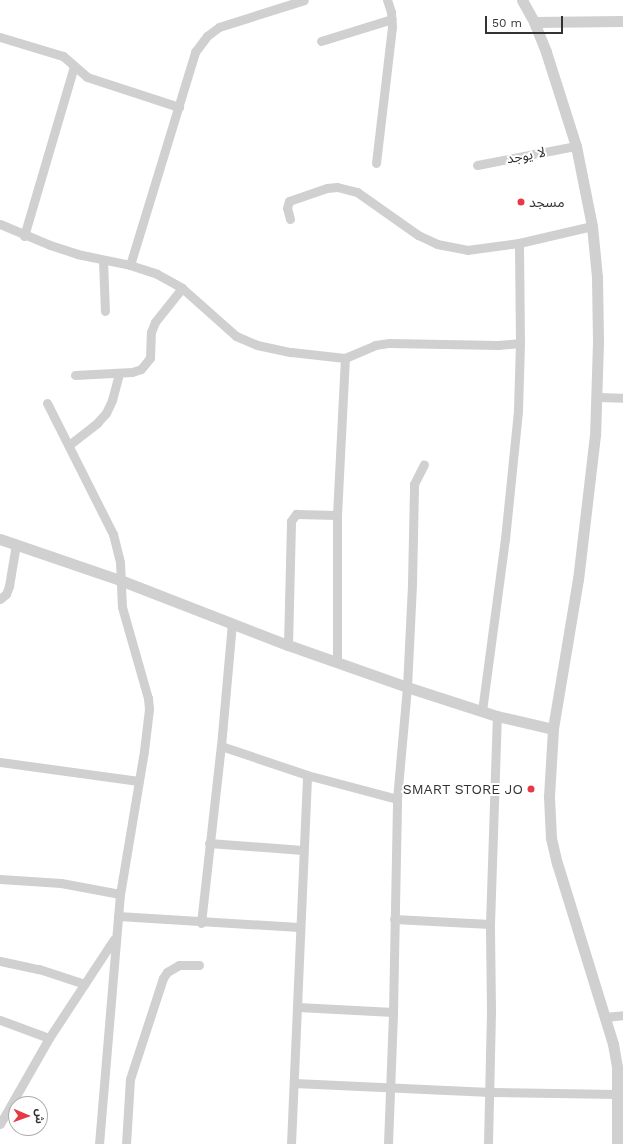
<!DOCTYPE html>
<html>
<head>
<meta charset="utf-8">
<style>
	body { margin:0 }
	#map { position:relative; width:623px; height:1144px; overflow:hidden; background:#fff; font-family:"Work Sans","Noto Sans Arabic",sans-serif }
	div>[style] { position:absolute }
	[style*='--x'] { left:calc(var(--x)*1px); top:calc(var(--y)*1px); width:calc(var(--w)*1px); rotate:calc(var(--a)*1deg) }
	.minor>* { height:9px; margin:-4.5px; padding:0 4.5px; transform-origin:4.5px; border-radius:4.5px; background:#d0d0d0 }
	.tertiary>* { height:11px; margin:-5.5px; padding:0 5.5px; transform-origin:5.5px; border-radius:5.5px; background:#d0d0d0 }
	.dots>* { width:11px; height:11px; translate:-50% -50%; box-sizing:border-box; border:2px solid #fff; border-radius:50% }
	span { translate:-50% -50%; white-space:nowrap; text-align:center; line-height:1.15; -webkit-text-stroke:4px #fff; paint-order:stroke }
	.street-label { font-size:14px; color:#333 }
	.poi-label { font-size:14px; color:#333 }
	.left { translate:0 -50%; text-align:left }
	.right { translate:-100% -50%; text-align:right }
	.north { position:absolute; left:8px; top:1096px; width:40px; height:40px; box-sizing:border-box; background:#fff; border:1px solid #adadad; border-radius:50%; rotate:92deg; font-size:11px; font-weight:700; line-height:16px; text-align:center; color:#333 }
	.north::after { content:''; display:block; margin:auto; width:14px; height:18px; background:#e63946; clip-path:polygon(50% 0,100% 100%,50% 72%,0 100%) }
	.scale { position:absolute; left:485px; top:16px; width:78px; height:18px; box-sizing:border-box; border:2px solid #333; border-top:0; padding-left:5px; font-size:12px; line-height:14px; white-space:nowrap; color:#333; -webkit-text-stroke:3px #fff; paint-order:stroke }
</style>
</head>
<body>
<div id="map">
	<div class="minor">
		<i style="--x:0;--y:37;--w:66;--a:16.8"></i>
		<i style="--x:63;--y:56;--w:32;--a:41"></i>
		<i style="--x:87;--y:77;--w:97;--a:18.1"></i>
		<i style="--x:321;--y:41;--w:74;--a:-17.2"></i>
		<i style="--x:376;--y:163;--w:137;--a:-83.3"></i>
		<i style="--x:392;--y:27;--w:15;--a:-94"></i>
		<i style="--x:391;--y:12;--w:13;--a:-108"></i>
		<i style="--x:477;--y:165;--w:101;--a:-10.9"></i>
		<i style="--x:290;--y:219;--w:11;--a:-105"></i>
		<i style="--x:287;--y:208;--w:7;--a:-74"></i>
		<i style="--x:289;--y:201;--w:40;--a:-18.9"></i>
		<i style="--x:327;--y:188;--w:10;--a:-6"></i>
		<i style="--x:337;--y:187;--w:21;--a:14"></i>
		<i style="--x:357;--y:192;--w:75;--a:35.2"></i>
		<i style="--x:418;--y:235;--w:21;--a:25"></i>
		<i style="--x:437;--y:244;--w:31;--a:11"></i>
		<i style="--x:467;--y:250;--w:52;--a:-7.7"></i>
		<i style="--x:519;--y:243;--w:75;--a:-13.1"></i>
		<i style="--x:0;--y:224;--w:54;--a:22.8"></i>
		<i style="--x:50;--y:245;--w:28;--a:18"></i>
		<i style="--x:77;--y:254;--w:54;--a:11.7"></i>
		<i style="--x:130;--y:265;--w:28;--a:18"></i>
		<i style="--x:157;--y:274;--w:29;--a:29"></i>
		<i style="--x:182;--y:288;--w:72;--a:41.6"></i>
		<i style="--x:236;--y:336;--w:23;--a:23"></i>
		<i style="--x:257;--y:345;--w:35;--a:12"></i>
		<i style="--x:291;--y:352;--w:54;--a:6.3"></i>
		<i style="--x:345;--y:358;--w:33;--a:-23"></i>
		<i style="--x:375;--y:345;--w:15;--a:-8"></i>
		<i style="--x:390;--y:343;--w:108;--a:1.1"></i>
		<i style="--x:498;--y:345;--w:22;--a:-5"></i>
		<i style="--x:24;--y:236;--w:177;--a:-73.6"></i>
		<i style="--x:103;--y:260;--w:51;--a:87.8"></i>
		<i style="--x:130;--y:265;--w:223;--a:-73"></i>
		<i style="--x:195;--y:52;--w:20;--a:-53"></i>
		<i style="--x:207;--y:36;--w:15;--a:-37"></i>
		<i style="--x:219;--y:27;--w:89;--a:-17.6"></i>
		<i style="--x:75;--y:375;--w:57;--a:-3"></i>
		<i style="--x:132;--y:372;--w:9;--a:-18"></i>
		<i style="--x:141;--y:369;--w:14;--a:-51"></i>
		<i style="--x:150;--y:358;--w:26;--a:-88"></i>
		<i style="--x:151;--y:332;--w:11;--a:-68"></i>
		<i style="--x:155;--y:322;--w:43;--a:-51.5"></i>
		<i style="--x:598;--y:397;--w:25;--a:2"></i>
		<i style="--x:47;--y:403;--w:147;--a:63.3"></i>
		<i style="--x:113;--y:534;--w:29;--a:76"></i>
		<i style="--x:120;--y:562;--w:45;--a:87.5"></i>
		<i style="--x:122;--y:607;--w:95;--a:74.1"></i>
		<i style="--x:148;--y:698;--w:11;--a:85"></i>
		<i style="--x:149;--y:709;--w:42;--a:96.8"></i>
		<i style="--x:144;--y:751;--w:145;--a:99.5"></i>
		<i style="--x:120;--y:894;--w:251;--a:94.8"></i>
		<i style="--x:69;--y:445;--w:36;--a:-38"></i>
		<i style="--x:97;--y:423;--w:13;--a:-48"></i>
		<i style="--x:106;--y:413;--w:14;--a:-65"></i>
		<i style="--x:112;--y:400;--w:28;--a:-75"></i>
		<i style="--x:0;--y:599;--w:8;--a:-40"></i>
		<i style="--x:6;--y:594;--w:9;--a:-69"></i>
		<i style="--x:9;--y:586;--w:43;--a:-80.5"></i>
		<i style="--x:288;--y:645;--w:124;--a:-88.6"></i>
		<i style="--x:291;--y:521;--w:9;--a:-54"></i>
		<i style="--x:296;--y:514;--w:41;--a:1.4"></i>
		<i style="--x:337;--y:661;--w:146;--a:-90"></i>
		<i style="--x:337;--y:515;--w:157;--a:-87.1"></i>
		<i style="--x:482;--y:711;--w:174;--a:-82.4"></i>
		<i style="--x:505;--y:539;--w:130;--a:-84.2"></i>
		<i style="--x:518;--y:410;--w:67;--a:-88.3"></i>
		<i style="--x:520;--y:343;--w:100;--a:-90.6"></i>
		<i style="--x:221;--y:746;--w:91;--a:18.6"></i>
		<i style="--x:307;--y:775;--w:93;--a:14.9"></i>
		<i style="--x:0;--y:762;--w:140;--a:7.8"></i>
		<i style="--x:209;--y:843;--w:94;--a:4.3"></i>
		<i style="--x:0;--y:879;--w:61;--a:3.8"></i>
		<i style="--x:61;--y:883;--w:60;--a:10.6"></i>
		<i style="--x:118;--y:916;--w:181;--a:3.5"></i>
		<i style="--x:394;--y:919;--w:96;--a:3"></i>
		<i style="--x:201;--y:923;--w:178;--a:-83.6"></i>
		<i style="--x:221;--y:746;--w:124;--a:-84.9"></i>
		<i style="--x:0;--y:961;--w:40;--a:12"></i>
		<i style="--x:39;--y:969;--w:48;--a:18.1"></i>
		<i style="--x:298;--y:1007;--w:95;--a:3"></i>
		<i style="--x:605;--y:1017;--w:18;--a:-6"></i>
		<i style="--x:0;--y:1020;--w:52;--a:20.2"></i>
		<i style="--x:294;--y:1083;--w:196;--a:2.6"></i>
		<i style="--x:490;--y:1092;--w:127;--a:0.9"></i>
		<i style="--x:0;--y:1124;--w:99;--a:-60.3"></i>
		<i style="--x:49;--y:1038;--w:118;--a:-56.7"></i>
		<i style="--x:126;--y:1144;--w:65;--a:-86.5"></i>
		<i style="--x:130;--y:1079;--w:106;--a:-71.9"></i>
		<i style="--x:163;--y:978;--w:7;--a:-56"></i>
		<i style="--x:167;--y:972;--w:14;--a:-30"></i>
		<i style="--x:179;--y:965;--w:20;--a:0"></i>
		<i style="--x:291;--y:1144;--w:369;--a:-87.5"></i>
		<i style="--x:388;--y:1144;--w:132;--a:-87.8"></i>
		<i style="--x:393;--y:1012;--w:213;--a:-88.9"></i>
		<i style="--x:397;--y:799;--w:112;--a:-84.9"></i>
		<i style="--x:407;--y:687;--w:104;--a:-87.2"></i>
		<i style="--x:412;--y:583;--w:99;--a:-88.8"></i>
		<i style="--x:414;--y:484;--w:22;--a:-63"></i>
		<i style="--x:488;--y:1144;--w:133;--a:-88.7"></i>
		<i style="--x:491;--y:1011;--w:87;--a:-90.7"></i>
		<i style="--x:490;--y:924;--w:208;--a:-88.1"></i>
	</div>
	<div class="tertiary">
		<i style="--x:522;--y:0;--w:25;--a:61"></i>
		<i style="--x:534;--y:22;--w:32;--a:68"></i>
		<i style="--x:546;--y:52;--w:99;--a:72.3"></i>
		<i style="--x:576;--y:146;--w:82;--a:78.7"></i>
		<i style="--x:592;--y:226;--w:51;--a:84.4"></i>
		<i style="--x:597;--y:277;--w:65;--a:89.1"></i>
		<i style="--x:598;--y:342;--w:93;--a:91.8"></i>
		<i style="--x:595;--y:435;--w:145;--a:96.7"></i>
		<i style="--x:578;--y:579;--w:152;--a:99.5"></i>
		<i style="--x:553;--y:729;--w:68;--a:93.4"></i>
		<i style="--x:549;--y:797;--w:41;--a:87.2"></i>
		<i style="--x:551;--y:838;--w:26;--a:77"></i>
		<i style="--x:557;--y:863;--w:189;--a:72.8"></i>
		<i style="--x:613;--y:1044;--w:23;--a:80"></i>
		<i style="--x:617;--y:1067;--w:77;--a:90"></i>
		<i style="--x:534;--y:22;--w:89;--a:-0.6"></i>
		<i style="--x:0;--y:539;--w:127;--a:18.9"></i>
		<i style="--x:120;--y:580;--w:180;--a:21.2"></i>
		<i style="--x:288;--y:645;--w:126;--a:19.4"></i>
		<i style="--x:407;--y:687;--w:95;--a:17.9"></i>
		<i style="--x:497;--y:716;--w:57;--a:13.1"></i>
	</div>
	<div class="dots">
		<i style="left:521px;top:202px;background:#e63946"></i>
		<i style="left:531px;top:789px;background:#e63946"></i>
	</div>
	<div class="street-label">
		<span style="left:526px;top:155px;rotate:-11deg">لا يوجد</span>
	</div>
	<div class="poi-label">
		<span class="left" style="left:529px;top:202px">مسجد</span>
		<span class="right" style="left:523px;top:789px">SMART STORE JO</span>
	</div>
	<div class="north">ش</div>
	<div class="scale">50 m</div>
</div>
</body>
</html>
